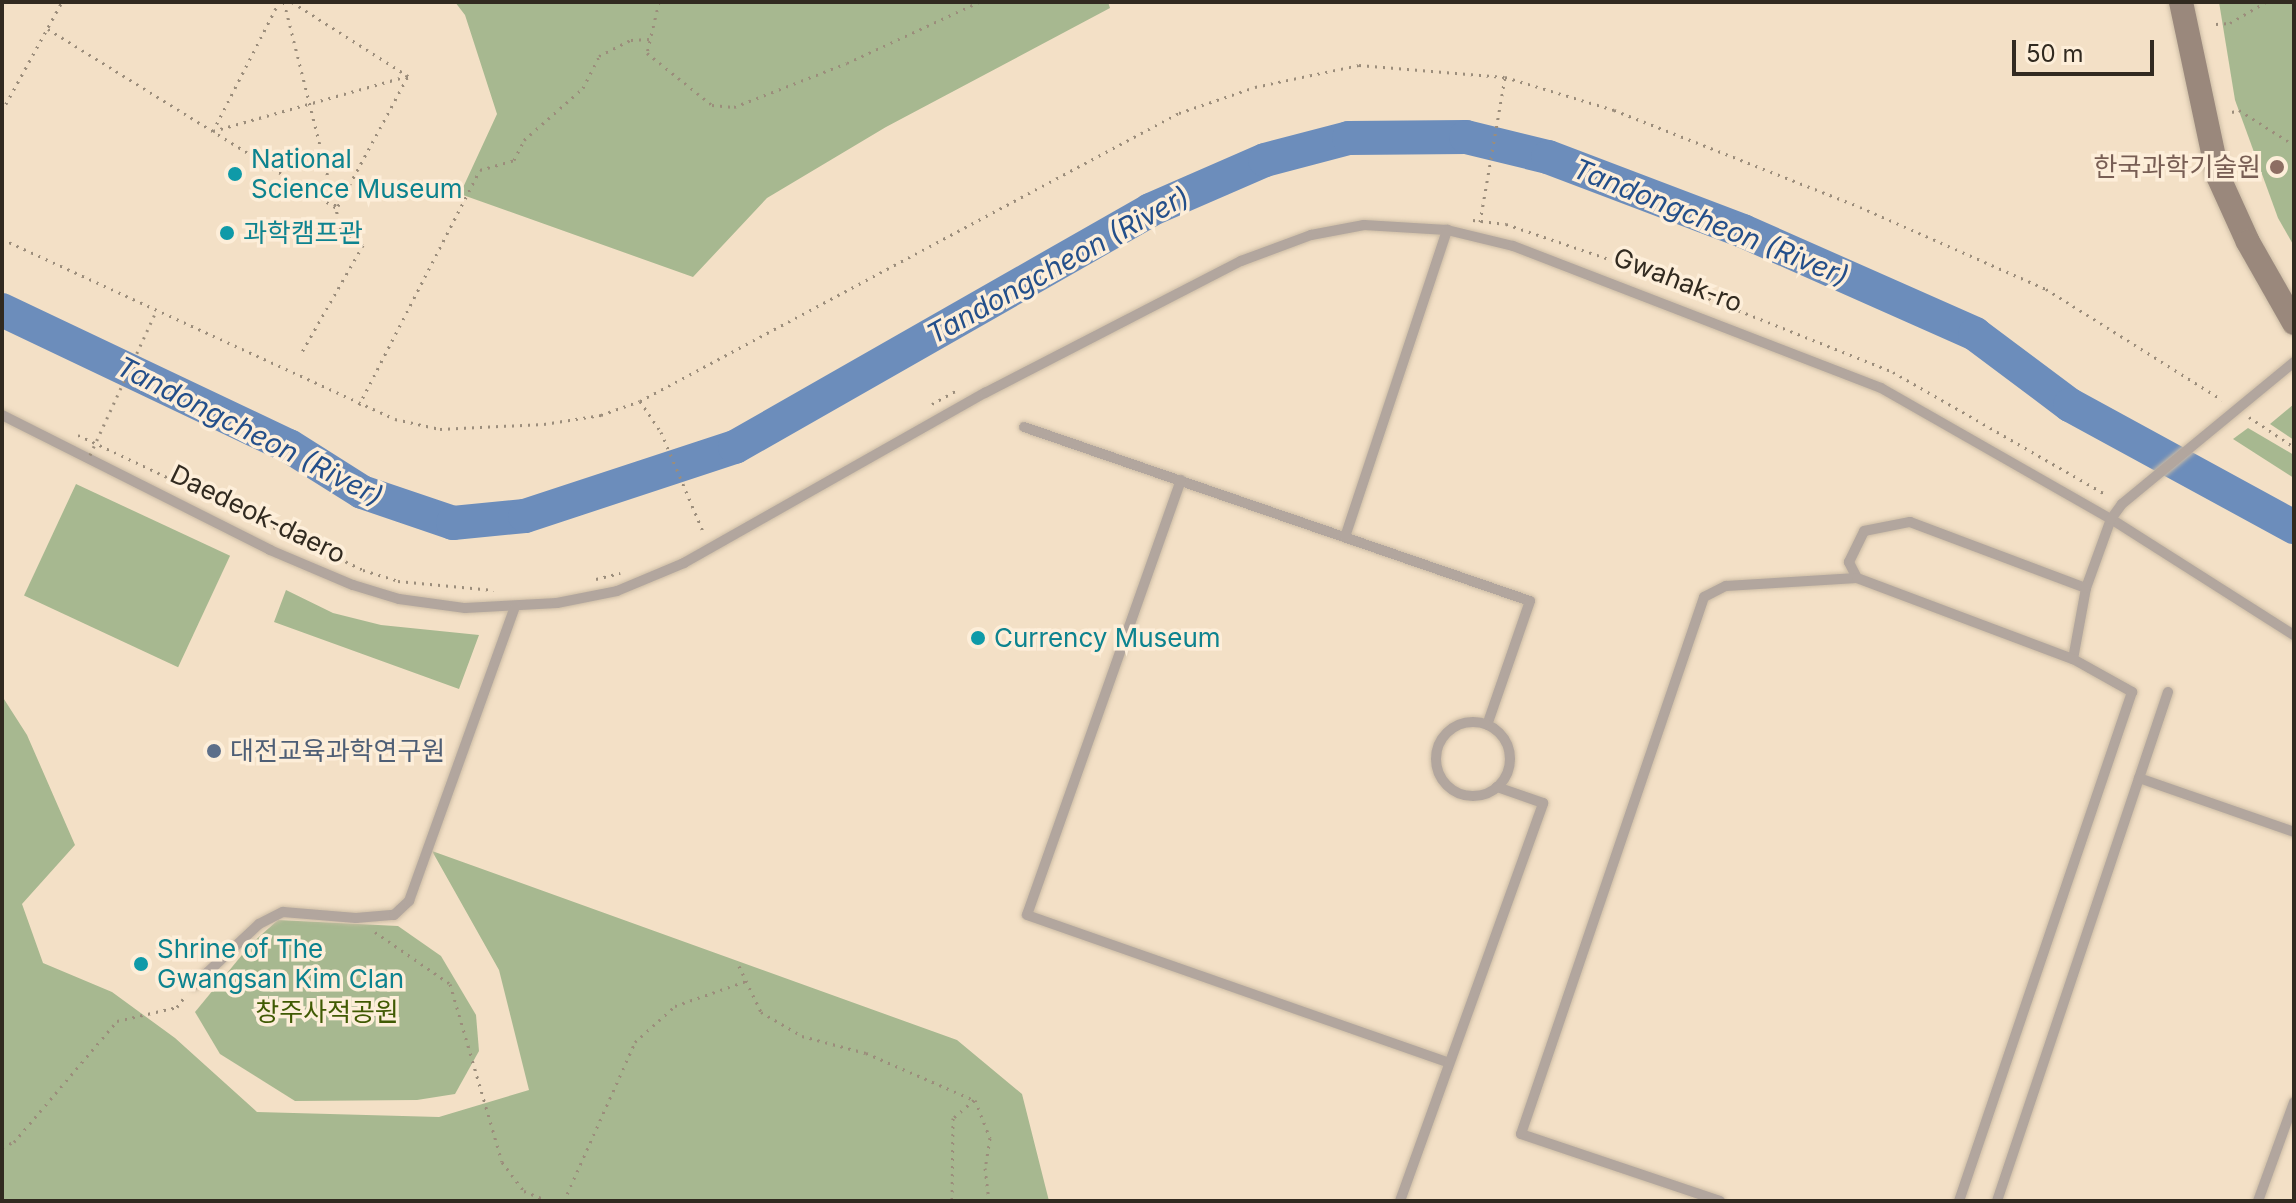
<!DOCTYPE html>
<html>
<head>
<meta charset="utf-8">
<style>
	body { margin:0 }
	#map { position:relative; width:2296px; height:1203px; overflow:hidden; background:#f3e0c6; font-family:Inter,"Noto Sans KR",sans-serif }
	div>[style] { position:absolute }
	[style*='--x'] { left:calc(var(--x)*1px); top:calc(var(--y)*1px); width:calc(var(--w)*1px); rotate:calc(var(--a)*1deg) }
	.green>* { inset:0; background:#a7b890; transform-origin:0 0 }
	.river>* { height:34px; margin:-17px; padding:0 17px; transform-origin:17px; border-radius:17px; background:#6c8dbb }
	.path>* { height:3px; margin-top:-1.5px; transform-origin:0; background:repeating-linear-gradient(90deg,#9b8d7b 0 2px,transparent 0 8px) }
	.roads { filter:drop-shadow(0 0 2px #ccbca5) drop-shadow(0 0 2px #ccbca5) }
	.lane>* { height:10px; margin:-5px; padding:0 5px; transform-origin:5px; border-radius:5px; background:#b2a69e }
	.lane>.ring { margin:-5px; padding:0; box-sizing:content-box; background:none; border:10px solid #b2a69e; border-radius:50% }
	.secondary>* { height:24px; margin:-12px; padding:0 12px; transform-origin:12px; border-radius:12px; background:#9a887c }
	.path-bridge>* { height:3px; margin-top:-1.5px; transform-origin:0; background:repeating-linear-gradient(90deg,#9b8d7b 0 2px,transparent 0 8px) }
	.dots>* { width:22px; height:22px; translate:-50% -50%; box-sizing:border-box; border:4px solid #fdeed9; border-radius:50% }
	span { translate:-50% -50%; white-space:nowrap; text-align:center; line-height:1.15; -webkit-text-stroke:7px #fdeed9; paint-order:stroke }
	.culture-label { font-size:26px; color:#0d838f }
	.left { translate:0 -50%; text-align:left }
	.education-label { font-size:26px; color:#785e54 }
	.right { translate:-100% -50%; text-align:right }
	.street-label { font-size:26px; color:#312a20 }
	.service-label { font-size:26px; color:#4e5e75 }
	.park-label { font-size:26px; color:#405a03 }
	.water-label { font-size:28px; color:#244f8a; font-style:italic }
	.frame { position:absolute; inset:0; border:4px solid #312a20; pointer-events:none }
	.scale { position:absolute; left:2012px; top:40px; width:142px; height:36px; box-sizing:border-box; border:4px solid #312a20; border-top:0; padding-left:10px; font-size:24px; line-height:28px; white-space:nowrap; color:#312a20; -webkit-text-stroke:6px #fdeed9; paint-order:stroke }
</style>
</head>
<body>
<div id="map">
	<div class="green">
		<i style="clip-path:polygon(455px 2px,1108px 2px,1110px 8px,886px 127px,767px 198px,693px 277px,460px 194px,497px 114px,465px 15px)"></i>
		<i style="clip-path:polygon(2219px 2px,2294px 2px,2294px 246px,2278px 218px,2235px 100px)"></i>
		<i style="clip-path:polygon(2294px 404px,2294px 440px,2270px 424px)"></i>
		<i style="clip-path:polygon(2248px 428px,2294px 455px,2294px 478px,2233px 439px)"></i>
		<i style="left:76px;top:484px;width:170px;height:123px;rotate:25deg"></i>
		<i style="clip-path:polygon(286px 590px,333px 613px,381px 625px,479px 635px,459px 689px,274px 622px)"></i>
		<i style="clip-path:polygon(2px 696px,27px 735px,75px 845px,22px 904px,43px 963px,112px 992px,175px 1038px,257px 1112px,439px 1117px,529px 1090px,499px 970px,432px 851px,957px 1040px,1022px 1094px,1049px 1201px,2px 1201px)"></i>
		<i style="clip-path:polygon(278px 920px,398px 926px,441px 956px,476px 1015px,479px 1051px,455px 1094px,417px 1100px,295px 1101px,220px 1054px,195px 1012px,251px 944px)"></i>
	</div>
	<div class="river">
		<i style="--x:2;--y:310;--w:318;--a:25.4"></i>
		<i style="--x:289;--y:446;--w:86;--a:32.2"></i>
		<i style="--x:362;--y:492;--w:96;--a:18.8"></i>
		<i style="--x:453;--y:523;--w:72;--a:-5.6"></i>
		<i style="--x:525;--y:516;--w:221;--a:-18.2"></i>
		<i style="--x:735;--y:447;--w:478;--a:-29.7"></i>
		<i style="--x:1150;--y:210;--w:125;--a:-23.5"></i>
		<i style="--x:1265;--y:160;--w:87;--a:-14.7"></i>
		<i style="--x:1349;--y:138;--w:117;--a:-0.5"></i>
		<i style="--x:1466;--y:137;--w:84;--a:13.7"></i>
		<i style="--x:1548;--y:157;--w:209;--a:20.8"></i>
		<i style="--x:1743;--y:231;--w:254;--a:23.9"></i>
		<i style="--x:1975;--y:334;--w:119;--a:36.8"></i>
		<i style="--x:2070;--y:405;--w:255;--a:28.6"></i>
	</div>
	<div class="path">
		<i style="--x:284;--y:2;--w:238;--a:75.9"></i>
		<i style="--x:342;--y:233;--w:24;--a:30"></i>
		<i style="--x:363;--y:245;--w:123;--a:119.7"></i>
		<i style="--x:292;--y:2;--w:138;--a:32.5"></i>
		<i style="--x:659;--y:2;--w:52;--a:103.2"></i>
		<i style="--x:647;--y:53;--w:83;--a:38.7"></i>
		<i style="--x:712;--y:105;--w:22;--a:5"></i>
		<i style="--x:734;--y:107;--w:121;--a:-21.3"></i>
		<i style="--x:847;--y:63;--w:145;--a:-24.8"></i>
		<i style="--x:2216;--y:24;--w:14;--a:-4"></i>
		<i style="--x:2230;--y:23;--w:42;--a:-30.3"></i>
		<i style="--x:48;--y:29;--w:340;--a:31.8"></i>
		<i style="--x:2;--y:111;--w:124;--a:-61.2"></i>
		<i style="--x:2232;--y:112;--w:7;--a:-16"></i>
		<i style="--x:2239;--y:110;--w:65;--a:32.5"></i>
		<i style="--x:213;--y:131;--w:203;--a:-15.8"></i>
		<i style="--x:213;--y:131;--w:145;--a:-62.9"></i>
		<i style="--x:338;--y:206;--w:148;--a:-61.7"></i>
		<i style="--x:1473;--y:220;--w:33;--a:7"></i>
		<i style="--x:1506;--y:224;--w:112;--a:18.8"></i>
		<i style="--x:1612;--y:260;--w:302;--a:21.7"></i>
		<i style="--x:1893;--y:372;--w:245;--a:29.9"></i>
		<i style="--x:1480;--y:222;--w:147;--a:-80.2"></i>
		<i style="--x:2;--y:239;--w:432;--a:24.6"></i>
		<i style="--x:395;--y:419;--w:46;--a:12.5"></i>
		<i style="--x:440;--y:429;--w:104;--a:-2.8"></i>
		<i style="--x:544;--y:424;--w:58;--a:-9"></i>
		<i style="--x:601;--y:415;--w:41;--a:-19.7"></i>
		<i style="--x:640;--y:401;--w:611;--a:-28.12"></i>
		<i style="--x:1179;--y:113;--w:80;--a:-18.9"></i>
		<i style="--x:1255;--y:87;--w:106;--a:-11.9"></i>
		<i style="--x:1359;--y:65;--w:146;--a:4.7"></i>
		<i style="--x:1505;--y:77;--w:114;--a:16.8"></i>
		<i style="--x:1614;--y:110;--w:264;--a:21.5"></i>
		<i style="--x:1860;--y:207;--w:203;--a:23.8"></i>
		<i style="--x:2046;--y:289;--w:208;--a:32.2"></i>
		<i style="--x:640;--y:401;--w:37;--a:56"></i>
		<i style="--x:661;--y:432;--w:111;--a:67.1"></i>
		<i style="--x:932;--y:404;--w:29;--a:-29"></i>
		<i style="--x:359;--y:405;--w:264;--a:-62.8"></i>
		<i style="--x:480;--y:170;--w:35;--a:-16"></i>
		<i style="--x:514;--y:160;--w:22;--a:-63"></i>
		<i style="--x:524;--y:140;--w:79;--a:-41.4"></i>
		<i style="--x:583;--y:88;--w:36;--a:-63"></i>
		<i style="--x:599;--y:56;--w:36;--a:-27"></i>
		<i style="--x:631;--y:40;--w:18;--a:-3"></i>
		<i style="--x:2249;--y:417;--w:54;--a:33.7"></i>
		<i style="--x:78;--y:435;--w:315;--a:25.3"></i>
		<i style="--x:363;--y:570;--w:37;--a:17"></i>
		<i style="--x:398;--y:581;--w:96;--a:5.4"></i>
		<i style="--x:596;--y:579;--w:25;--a:-14"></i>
		<i style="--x:375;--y:932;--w:91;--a:34.7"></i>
		<i style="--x:450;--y:984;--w:185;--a:73.7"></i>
		<i style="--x:502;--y:1162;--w:36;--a:53"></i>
		<i style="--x:524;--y:1191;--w:27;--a:22"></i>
		<i style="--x:739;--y:966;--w:51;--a:64.4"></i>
		<i style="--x:761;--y:1012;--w:48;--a:30.3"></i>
		<i style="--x:802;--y:1036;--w:66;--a:14.9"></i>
		<i style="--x:866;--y:1053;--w:118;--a:23.5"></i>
		<i style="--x:974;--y:1100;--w:28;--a:139"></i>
		<i style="--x:953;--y:1118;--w:83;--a:90.7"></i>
		<i style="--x:975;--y:1100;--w:41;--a:68.5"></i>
		<i style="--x:990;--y:1138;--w:30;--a:99"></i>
		<i style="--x:985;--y:1168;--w:33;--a:83"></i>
		<i style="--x:2;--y:1147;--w:13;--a:-23"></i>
		<i style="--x:14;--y:1142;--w:159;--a:-49.6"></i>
		<i style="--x:117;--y:1021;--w:62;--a:-13.1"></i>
		<i style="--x:177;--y:1007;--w:15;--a:-53"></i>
		<i style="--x:564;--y:1201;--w:174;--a:-65.9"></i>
		<i style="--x:635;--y:1042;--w:54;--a:-42"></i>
		<i style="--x:675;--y:1006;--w:75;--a:-19.4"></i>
	</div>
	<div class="roads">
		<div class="lane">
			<i style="--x:2;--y:415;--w:300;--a:26.7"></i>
			<i style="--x:270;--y:550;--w:90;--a:22.9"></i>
			<i style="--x:353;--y:585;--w:48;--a:16.9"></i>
			<i style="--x:399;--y:599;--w:67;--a:7.8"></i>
			<i style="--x:465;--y:608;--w:92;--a:-3.1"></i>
			<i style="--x:557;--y:603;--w:61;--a:-11.3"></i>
			<i style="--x:617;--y:591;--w:73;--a:-22.7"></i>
			<i style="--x:684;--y:563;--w:346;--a:-29.5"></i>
			<i style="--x:985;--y:393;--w:288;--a:-27.3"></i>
			<i style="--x:1241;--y:261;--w:75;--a:-20.4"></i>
			<i style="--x:1311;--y:235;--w:54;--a:-10.7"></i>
			<i style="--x:1364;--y:225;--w:83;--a:3.4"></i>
			<i style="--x:1447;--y:230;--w:68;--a:13.6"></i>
			<i style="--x:1513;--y:246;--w:394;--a:21.1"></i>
			<i style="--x:1881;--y:388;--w:265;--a:29.7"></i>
			<i style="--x:2111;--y:519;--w:217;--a:32.4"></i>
			<i style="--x:1024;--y:427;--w:535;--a:18.98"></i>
			<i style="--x:1530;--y:601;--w:131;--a:109.1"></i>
			<i style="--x:1181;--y:480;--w:461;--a:109.5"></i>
			<i style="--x:1027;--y:915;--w:447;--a:19.3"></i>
			<i style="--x:1345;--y:537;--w:324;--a:-71.6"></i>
			<i style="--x:1857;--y:578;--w:18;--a:-117"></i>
			<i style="--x:1849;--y:562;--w:34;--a:-64"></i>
			<i style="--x:1864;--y:531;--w:47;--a:-11.1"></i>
			<i style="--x:1910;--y:522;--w:188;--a:20.6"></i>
			<i style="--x:2073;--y:659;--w:72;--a:-79.6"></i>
			<i style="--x:2086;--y:588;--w:73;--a:-70.1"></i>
			<i style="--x:2111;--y:519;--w:19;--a:-54"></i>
			<i style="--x:2122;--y:504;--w:223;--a:-39.5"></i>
			<i class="ring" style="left:1436px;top:722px;width:64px;height:64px"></i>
			<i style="--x:2139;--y:778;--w:164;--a:19.2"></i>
			<i style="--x:194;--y:985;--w:89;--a:-43.2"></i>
			<i style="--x:259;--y:924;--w:27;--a:-27"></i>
			<i style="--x:283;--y:912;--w:73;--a:4.7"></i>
			<i style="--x:356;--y:918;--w:38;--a:-5"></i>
			<i style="--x:394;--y:915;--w:21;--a:-43"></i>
			<i style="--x:409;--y:901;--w:313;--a:-70.2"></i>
			<i style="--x:1400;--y:1201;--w:423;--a:-70.2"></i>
			<i style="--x:1543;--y:803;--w:49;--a:-160.8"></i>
			<i style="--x:1720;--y:1201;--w:210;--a:-161.4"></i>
			<i style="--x:1521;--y:1134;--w:567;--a:-71.18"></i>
			<i style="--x:1704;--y:597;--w:25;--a:-27"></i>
			<i style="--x:1726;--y:586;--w:131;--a:-3.5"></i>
			<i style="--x:1857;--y:578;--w:231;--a:20.6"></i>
			<i style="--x:2073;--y:659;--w:68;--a:29.2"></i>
			<i style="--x:2132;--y:692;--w:538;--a:108.77"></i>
			<i style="--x:1997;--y:1201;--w:537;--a:-71.43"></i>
			<i style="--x:2258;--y:1201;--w:105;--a:-70"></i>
		</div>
		<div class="secondary">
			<i style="--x:2181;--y:2;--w:178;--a:78"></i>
			<i style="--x:2218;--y:176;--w:72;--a:65.6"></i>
			<i style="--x:2248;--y:242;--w:93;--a:60.4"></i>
		</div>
	</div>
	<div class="path-bridge">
		<i style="--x:90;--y:455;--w:155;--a:-65.3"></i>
	</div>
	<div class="dots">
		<i style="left:2277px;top:167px;background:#8d6e63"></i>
		<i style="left:235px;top:174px;background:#0f9aa8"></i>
		<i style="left:227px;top:233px;background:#0f9aa8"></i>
		<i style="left:978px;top:638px;background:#0f9aa8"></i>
		<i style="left:214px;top:751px;background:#5c6f8a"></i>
		<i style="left:141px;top:964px;background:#0f9aa8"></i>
	</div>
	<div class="culture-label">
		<span class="left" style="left:251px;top:174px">National<br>Science Museum</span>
		<span class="left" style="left:243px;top:233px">과학캠프관</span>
		<span class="left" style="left:994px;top:638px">Currency Museum</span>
		<span class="left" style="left:157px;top:964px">Shrine of The<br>Gwangsan Kim Clan</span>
	</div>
	<div class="education-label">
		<span class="right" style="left:2261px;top:167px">한국과학기술원</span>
	</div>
	<div class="street-label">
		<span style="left:1678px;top:280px;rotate:21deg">Gwahak-ro</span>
		<span style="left:258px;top:514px;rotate:26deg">Daedeok-daero</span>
	</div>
	<div class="service-label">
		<span class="left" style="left:230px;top:751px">대전교육과학연구원</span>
	</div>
	<div class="park-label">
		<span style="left:327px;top:1012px">창주사적공원</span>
	</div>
	<div class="water-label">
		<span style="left:1711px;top:222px;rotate:22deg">Tandongcheon (River)</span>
		<span style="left:1058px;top:265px;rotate:-29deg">Tandongcheon (River)</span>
		<span style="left:250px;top:431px;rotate:27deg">Tandongcheon (River)</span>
	</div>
	<div class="frame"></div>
	<div class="scale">50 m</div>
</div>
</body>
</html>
